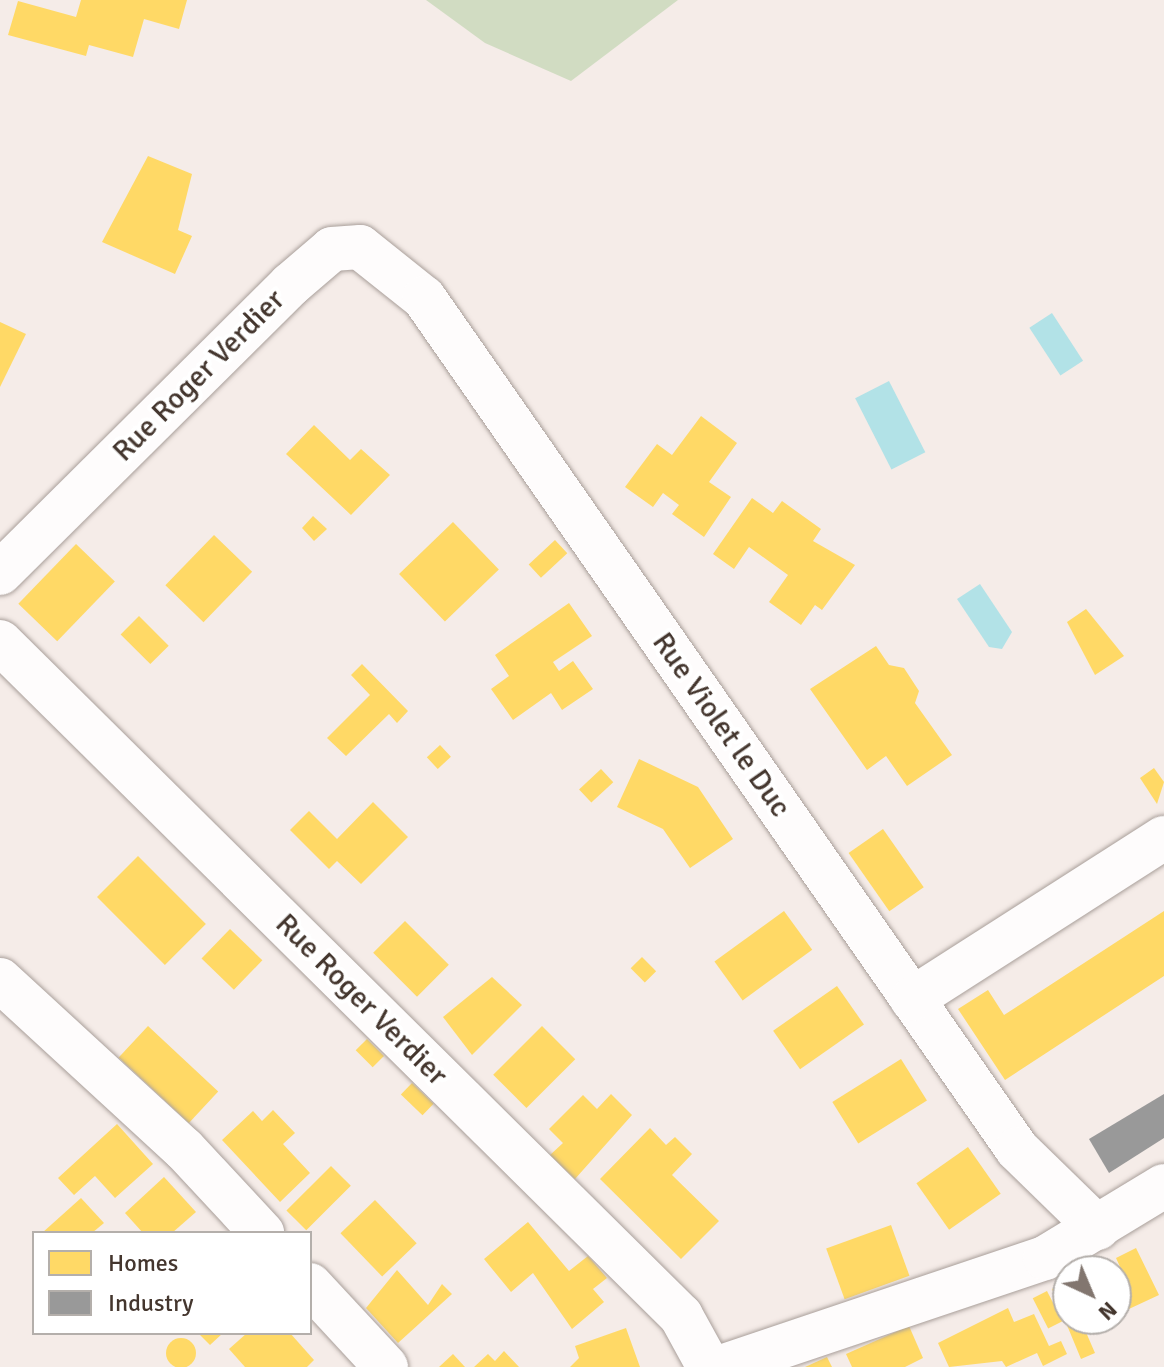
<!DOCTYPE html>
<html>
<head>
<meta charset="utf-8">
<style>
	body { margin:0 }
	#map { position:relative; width:1164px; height:1367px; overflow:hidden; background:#f5ece8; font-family:Signika,sans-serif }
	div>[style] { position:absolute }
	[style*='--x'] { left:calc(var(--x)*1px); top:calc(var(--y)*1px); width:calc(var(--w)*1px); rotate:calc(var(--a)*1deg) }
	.green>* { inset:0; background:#d1dcc2 }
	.water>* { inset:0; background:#b2e2e7; transform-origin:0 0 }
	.homes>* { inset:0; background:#ffd966; transform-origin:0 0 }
	.round { border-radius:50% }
	.industry>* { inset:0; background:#999 }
	.roads { filter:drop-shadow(0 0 2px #a99f9a) drop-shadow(0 0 2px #a99f9a) }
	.minor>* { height:44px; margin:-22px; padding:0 22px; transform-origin:22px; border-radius:22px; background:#fefcfc }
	span { translate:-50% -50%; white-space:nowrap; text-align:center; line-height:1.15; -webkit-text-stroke:8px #fff; paint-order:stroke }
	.street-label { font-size:30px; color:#44362e }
	.legend { position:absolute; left:32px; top:1231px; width:280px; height:104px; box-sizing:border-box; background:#fff; border:2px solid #b4afab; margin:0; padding:10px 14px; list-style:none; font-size:24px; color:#44362e }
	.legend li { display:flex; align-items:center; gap:16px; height:40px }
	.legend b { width:40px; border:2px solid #b4afab }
	.north { position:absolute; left:1052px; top:1255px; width:80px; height:80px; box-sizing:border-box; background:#fff; border:2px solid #b4afab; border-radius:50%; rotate:136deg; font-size:22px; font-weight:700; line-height:32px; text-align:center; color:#44362e }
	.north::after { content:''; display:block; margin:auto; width:28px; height:36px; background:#82766f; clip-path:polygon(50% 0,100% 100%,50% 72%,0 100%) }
</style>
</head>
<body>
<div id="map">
	<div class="green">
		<i style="clip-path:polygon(426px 0,678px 0,571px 81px,485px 43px)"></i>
	</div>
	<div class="water">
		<i style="left:1052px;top:313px;width:57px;height:27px;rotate:57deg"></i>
		<i style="left:889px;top:381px;width:80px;height:38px;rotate:63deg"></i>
		<i style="clip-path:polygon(980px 584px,1012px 632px,1002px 649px,989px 647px,957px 599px)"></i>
	</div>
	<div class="homes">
		<i style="clip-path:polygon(81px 0,187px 0,179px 29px,144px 19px,133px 57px,89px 45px,86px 56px,8px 35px,18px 1px,76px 17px)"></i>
		<i style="clip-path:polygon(148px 156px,192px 174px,178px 230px,192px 236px,175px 274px,102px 242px)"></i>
		<i style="clip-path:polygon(0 322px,26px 334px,0 387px)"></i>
		<i style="clip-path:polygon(701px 416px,737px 443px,709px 482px,731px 497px,704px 537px,672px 514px,679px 505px,663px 493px,653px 507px,625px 487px,657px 444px,672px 455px)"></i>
		<i style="clip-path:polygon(314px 425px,350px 460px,361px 449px,390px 475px,351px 515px,286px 454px)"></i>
		<i style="clip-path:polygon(752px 498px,773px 513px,782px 501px,821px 529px,813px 541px,855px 565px,822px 610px,815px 605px,801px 625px,769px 602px,788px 575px,749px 547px,734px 569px,713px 554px)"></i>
		<i style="clip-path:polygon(313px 516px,327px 529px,314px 541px,302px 528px)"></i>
		<i style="left:453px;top:522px;width:66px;height:75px;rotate:46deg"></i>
		<i style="left:214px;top:535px;width:53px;height:70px;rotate:44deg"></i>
		<i style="left:555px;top:540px;width:18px;height:36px;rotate:47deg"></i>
		<i style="left:76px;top:544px;width:54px;height:83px;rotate:44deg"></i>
		<i style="clip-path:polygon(569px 603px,592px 636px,553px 662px,559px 671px,573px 661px,593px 689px,562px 710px,551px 693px,513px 720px,491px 689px,509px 676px,495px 655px)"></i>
		<i style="clip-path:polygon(1086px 609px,1124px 656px,1095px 675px,1067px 622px)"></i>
		<i style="left:139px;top:616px;width:42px;height:26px;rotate:45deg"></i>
		<i style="clip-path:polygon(876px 646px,889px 665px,904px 668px,919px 691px,915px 703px,952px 755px,907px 786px,886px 756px,867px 770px,810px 689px)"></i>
		<i style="clip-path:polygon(362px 664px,408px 711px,397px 723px,389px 714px,346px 756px,327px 738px,370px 695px,351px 675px)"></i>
		<i style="left:440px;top:745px;width:16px;height:18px;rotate:47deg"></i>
		<i style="clip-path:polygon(639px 759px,698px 787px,733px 839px,690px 868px,663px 829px,617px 807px)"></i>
		<i style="clip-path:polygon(1154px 768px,1164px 782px,1157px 804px,1140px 778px)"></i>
		<i style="left:601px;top:769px;width:18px;height:30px;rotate:47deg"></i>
		<i style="clip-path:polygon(373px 802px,408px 837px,361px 884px,337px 861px,329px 869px,290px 830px,309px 811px,337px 839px)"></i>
		<i style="left:883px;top:829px;width:71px;height:42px;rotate:55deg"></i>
		<i style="left:138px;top:856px;width:96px;height:58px;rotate:45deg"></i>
		<i style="left:784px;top:911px;width:48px;height:86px;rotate:54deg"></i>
		<i style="clip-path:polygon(1164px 911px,1164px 976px,1005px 1080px,958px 1009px,988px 990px,1004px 1015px)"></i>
		<i style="left:405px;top:921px;width:62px;height:45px;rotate:45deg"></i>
		<i style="left:230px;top:929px;width:45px;height:41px;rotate:44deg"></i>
		<i style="left:642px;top:957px;width:20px;height:16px;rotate:45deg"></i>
		<i style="clip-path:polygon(492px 977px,522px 1005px,472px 1055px,443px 1017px)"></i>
		<i style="left:837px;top:986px;width:47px;height:78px;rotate:55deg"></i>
		<i style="left:148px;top:1026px;width:96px;height:43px;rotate:43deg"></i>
		<i style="left:542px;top:1026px;width:47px;height:69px;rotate:45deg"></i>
		<i style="left:367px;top:1039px;width:24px;height:16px;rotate:45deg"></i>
		<i style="left:901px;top:1059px;width:49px;height:81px;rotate:58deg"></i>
		<i style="left:412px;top:1083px;width:30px;height:16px;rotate:44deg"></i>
		<i style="clip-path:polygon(611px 1094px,632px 1115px,575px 1179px,550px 1155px,563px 1143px,549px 1129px,583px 1095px,597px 1109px)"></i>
		<i style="clip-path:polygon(273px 1110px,295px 1133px,283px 1144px,310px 1173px,280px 1202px,222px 1140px,253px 1111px,262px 1121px)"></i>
		<i style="clip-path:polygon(117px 1124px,153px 1164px,115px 1198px,95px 1176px,74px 1195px,58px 1178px)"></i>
		<i style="clip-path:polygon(650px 1128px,666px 1145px,675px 1137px,692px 1154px,672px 1175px,719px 1221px,681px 1259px,600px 1179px)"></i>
		<i style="left:968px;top:1147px;width:57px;height:63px;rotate:55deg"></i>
		<i style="left:331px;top:1166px;width:28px;height:63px;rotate:45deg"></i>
		<i style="clip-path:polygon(164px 1177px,196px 1212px,172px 1233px,143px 1233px,125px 1213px)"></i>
		<i style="clip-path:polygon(81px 1198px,104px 1223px,92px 1233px,42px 1233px)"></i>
		<i style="left:375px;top:1200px;width:60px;height:48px;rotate:46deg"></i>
		<i style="clip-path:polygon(528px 1222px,569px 1271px,588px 1256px,607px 1278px,593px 1289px,604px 1302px,572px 1329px,533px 1273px,511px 1292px,484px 1259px)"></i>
		<i style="left:891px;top:1225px;width:54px;height:69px;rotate:70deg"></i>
		<i style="clip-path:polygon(1136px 1248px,1159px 1295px,1116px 1315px,1116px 1285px,1126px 1280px,1116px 1258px)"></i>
		<i style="clip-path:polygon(397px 1270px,428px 1305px,442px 1284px,452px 1294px,398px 1343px,366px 1308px)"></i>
		<i style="clip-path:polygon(1068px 1281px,1068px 1319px,1108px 1319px,1085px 1330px,1095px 1353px,1081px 1359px,1052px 1289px)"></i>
		<i style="left:1047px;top:1291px;width:34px;height:16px;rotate:63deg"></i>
		<i style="clip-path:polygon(1008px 1308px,1014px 1322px,1034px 1314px,1049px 1346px,1061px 1341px,1067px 1354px,1043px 1366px,1037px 1353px,1006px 1367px,1002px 1361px,949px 1367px,938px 1343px)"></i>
		<i style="clip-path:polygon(909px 1326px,923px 1358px,905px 1367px,852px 1367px,846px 1354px)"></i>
		<i style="clip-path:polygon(626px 1328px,640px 1367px,570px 1367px,579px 1358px,575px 1346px)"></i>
		<i style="clip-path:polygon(198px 1333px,223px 1333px,210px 1345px)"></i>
		<i style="clip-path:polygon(247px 1333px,290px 1333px,314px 1360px,307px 1367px,245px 1367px,229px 1349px)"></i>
		<i class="round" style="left:166px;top:1338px;width:30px;height:30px"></i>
		<i style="clip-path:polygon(504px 1351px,519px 1367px,474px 1367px,488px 1354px,495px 1361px)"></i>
		<i style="clip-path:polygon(453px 1354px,465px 1367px,439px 1367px)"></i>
		<i style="clip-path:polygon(827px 1357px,832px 1367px,805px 1367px)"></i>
	</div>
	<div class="industry">
		<i style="clip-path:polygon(1164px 1094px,1164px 1138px,1109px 1173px,1089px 1139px)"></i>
	</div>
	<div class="roads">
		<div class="minor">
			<i style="--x:0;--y:573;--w:409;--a:-44.8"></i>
			<i style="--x:290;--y:285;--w:55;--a:-40.6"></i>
			<i style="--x:332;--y:249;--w:28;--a:-4"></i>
			<i style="--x:360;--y:247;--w:82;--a:38.6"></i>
			<i style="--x:424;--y:298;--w:1037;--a:55.13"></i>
			<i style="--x:1017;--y:1149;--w:113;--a:44.3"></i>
			<i style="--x:0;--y:642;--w:958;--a:44.7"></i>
			<i style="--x:681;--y:1316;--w:58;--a:61.2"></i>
			<i style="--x:0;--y:980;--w:250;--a:42.6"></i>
			<i style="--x:184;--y:1149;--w:115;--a:47.1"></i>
			<i style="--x:912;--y:999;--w:299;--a:-32.6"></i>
			<i style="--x:310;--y:1285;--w:112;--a:47.2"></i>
			<i style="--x:721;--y:1367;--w:342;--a:-18.6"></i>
			<i style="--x:1045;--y:1258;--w:139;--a:-31.2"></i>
		</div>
	</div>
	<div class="street-label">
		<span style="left:199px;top:376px;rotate:-45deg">Rue Roger Verdier</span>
		<span style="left:721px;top:725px;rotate:55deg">Rue Violet le Duc</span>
		<span style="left:361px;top:1000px;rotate:45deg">Rue Roger Verdier</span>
	</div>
	<ul class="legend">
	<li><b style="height:22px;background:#ffd966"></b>Homes</li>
	<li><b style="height:22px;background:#999"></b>Industry</li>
	</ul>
	<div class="north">N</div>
</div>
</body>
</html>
